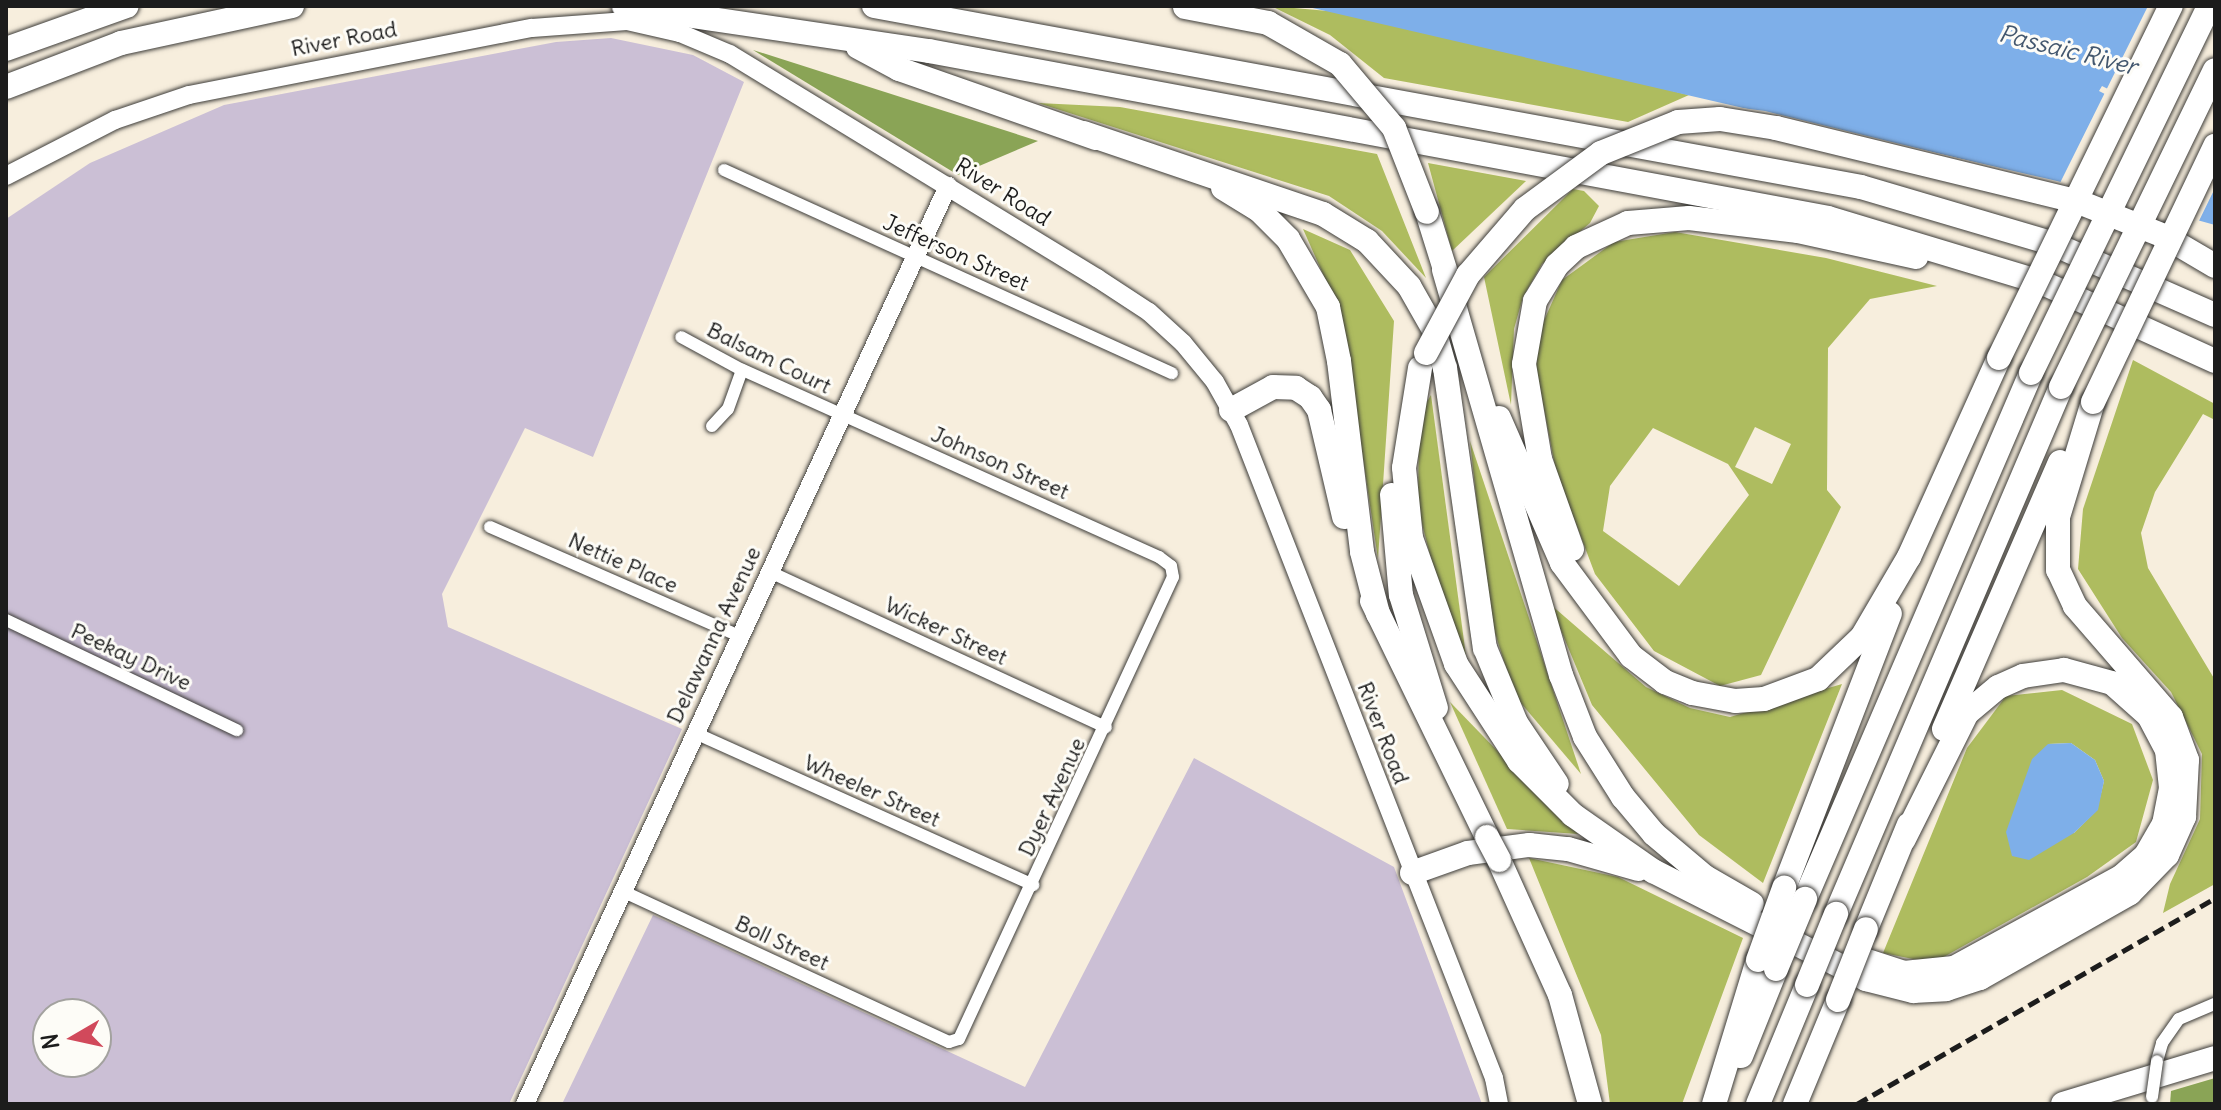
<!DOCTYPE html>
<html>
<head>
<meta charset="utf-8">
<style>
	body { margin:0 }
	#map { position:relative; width:2221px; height:1110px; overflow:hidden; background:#f7eedd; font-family:Delius,sans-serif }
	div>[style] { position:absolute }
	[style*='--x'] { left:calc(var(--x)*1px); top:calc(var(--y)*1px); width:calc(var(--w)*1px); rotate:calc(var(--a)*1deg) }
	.industrial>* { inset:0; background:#cbbfd5 }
	.green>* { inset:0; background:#aebc5f }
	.forest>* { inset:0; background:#8aa456 }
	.water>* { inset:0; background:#7eafe9 }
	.pier>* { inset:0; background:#f7eedd }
	.roads { filter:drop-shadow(0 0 2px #3d3c39) drop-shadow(0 0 2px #3d3c39) }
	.street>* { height:12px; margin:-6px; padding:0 6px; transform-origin:6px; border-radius:6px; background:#fff }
	.secondary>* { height:18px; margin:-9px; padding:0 9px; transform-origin:9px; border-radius:9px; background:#fff }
	.highway>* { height:24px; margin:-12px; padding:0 12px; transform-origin:12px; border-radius:12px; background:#fff }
	.rail>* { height:5px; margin-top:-2.5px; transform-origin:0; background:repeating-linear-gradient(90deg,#1c1c1c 0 12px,transparent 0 18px) }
	.bridges { filter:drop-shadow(0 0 2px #3d3c39) drop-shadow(0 0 2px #3d3c39) }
	.street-bridge>* { height:12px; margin:-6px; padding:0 6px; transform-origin:6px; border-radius:6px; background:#fff }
	.highway-bridge>* { height:24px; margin:-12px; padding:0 12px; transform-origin:12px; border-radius:12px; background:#fff }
	span { translate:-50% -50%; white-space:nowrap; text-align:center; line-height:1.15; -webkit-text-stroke:6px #fdfcf7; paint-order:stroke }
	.street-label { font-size:22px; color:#1c1c1c }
	.water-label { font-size:24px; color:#43576e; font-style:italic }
	.frame { position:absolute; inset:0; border:8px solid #1c1c1c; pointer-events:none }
	.north { position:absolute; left:32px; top:998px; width:80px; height:80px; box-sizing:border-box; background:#fdfcf7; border:2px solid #a3a29f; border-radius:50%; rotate:261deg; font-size:22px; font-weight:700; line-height:32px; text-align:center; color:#1c1c1c }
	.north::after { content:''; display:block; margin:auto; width:28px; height:36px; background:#d1495b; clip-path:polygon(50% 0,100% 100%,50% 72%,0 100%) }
</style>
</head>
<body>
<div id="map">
	<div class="industrial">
		<i style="clip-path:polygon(evenodd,611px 38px,693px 55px,744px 82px,593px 457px,525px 428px,442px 594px,448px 627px,682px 729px,509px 1104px,6px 1104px,6px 219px,90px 163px,224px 105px,556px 42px,611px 38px,48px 1014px,96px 1014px,96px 1062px,48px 1062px,48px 1014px)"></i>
		<i style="clip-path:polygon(1194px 758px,1394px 867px,1482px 1104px,562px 1104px,653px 915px,1025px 1087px)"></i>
	</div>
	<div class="green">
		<i style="clip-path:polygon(1271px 6px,1351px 13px,1689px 95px,1628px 122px,1384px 78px,1330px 35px)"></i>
		<i style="clip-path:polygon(1038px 103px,1120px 107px,1377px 154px,1426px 278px,1382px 231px,1329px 196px)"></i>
		<i style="clip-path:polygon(1428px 163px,1526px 181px,1452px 251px)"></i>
		<i style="clip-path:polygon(1573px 189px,1584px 191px,1599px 206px,1590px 223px,1542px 264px,1523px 297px,1514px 329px,1511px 405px,1484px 277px)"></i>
		<i style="clip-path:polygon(1303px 229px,1350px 250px,1394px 321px,1378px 559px,1342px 317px)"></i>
		<i style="clip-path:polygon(evenodd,1675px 232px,1826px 258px,1937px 286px,1870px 299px,1828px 348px,1827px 490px,1841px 507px,1761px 675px,1720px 686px,1654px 651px,1595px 574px,1556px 471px,1536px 368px,1538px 334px,1562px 280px,1614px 242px,1675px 232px,1755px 427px,1791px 444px,1772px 484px,1735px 467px,1755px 427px,1675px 232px,1653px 428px,1728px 464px,1749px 495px,1679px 586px,1603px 531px,1610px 486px,1653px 428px)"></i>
		<i style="clip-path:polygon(2133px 360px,2215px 404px,2215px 420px,2203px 414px,2155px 492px,2141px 533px,2148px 568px,2215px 680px,2215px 884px,2163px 913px,2170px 884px,2200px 819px,2202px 754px,2171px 692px,2122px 638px,2078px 569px,2083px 509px)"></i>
		<i style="clip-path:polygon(1431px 395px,1466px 656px,1441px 598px,1418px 508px,1419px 415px)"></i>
		<i style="clip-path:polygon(1470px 441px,1581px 774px,1515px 696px,1489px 614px)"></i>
		<i style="clip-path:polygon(1550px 604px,1646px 687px,1690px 708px,1730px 717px,1842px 684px,1763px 883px,1699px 835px,1592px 705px)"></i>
		<i style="clip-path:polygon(evenodd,2062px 690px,2132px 724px,2153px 780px,2136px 842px,2087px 877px,1933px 963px,1883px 953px,1967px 748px,2006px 696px,2062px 690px,2071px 743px,2095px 760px,2104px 781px,2097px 810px,2074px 833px,2048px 744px,2071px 743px)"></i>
		<i style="clip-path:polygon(1450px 702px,1578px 834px,1507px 829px)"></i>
		<i style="clip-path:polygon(1529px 858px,1618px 877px,1743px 938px,1682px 1104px,1610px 1104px,1601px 1035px)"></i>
	</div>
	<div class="forest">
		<i style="clip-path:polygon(753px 50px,1038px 141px,958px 175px)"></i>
		<i style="clip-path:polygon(2215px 1078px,2215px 1104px,2170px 1104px,2171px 1091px)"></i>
	</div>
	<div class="water">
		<i style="clip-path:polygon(1304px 6px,2157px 6px,2215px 143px,2102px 86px,2099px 91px,2215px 150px,2215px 225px,2057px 181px)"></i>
		<i style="clip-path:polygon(2071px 743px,2095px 760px,2104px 781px,2098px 810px,2074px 833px,2029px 860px,2012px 856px,2006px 832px,2032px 759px,2048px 744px)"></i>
	</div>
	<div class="pier">
		<i style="clip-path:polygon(2148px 6px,2215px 6px,2215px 188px,2197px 225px,2056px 185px,1718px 105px,1765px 111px,2060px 183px)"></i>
	</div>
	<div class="roads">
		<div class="street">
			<i style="--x:724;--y:170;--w:492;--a:24.4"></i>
			<i style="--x:712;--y:426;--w:23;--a:-47"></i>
			<i style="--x:728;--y:409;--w:41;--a:-70.3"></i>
			<i style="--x:490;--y:527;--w:273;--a:23.6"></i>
			<i style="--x:770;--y:572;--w:370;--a:24.8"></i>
			<i style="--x:6;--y:620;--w:256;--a:25.5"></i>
			<i style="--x:695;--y:733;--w:371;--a:24.2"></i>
			<i style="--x:622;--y:891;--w:360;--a:24.8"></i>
			<i style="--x:949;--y:1042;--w:10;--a:-17"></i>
			<i style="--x:959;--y:1039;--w:509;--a:-65.15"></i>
			<i style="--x:1173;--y:577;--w:11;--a:-100"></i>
			<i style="--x:1171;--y:566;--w:15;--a:-143"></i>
			<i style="--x:1159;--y:557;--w:457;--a:-155.8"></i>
			<i style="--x:742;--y:370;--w:69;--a:-151.6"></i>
			<i style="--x:2157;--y:1061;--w:19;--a:-74"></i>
			<i style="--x:2162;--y:1043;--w:29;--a:-55"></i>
			<i style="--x:2179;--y:1019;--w:39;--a:-23"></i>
		</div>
		<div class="secondary">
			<i style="--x:6;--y:176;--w:123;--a:-27.2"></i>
			<i style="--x:115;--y:120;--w:78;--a:-18.7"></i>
			<i style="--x:189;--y:95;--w:349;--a:-11.1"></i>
			<i style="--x:532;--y:28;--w:95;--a:-4.2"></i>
			<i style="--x:627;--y:21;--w:54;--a:12.8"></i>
			<i style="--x:680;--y:33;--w:54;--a:22.8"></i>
			<i style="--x:730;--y:54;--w:430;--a:31.4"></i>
			<i style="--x:1097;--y:278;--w:62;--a:33.2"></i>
			<i style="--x:1149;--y:312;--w:46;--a:42.4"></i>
			<i style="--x:1183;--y:343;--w:50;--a:50.6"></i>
			<i style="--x:1215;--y:382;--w:49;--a:60.8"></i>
			<i style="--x:1239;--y:425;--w:701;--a:68.67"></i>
			<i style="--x:1494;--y:1078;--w:26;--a:79"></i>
			<i style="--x:525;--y:1104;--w:1011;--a:-65.26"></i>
		</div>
		<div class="highway">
			<i style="--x:624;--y:6;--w:308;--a:8.4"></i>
			<i style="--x:929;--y:51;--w:914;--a:10.52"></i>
			<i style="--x:1828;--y:218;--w:225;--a:16.8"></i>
			<i style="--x:2043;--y:283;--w:189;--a:24.4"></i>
			<i style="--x:874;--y:6;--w:1003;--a:10.39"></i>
			<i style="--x:1861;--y:187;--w:198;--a:16.4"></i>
			<i style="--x:2051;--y:243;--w:179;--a:23.7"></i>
			<i style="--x:858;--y:47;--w:47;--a:28.2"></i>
			<i style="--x:899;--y:69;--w:209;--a:19.3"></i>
			<i style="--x:6;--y:49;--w:128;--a:-19.6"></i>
			<i style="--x:6;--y:87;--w:123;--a:-20.9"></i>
			<i style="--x:121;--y:43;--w:175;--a:-12.2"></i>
			<i style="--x:1084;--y:133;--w:252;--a:18.7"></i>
			<i style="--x:1323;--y:214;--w:52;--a:31.5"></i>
			<i style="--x:1367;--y:241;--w:62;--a:47"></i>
			<i style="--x:1409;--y:286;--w:51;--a:60.4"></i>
			<i style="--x:1434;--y:330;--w:40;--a:74"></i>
			<i style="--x:1445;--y:368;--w:283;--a:81.9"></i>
			<i style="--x:1485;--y:648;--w:81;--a:67.5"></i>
			<i style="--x:1516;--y:723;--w:73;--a:56.1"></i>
			<i style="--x:1223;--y:188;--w:42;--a:31.4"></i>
			<i style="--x:1259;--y:210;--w:41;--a:45"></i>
			<i style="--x:1288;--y:239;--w:79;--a:59.5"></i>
			<i style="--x:1328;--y:307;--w:55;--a:78.5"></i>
			<i style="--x:1339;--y:361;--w:192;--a:83.1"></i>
			<i style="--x:1362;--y:552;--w:64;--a:75.5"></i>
			<i style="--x:1427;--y:212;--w:73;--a:72.6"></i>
			<i style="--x:2164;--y:236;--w:59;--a:30.5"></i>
			<i style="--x:1444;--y:270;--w:422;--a:73.9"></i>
			<i style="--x:1561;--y:675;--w:66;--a:68.8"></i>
			<i style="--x:1585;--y:737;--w:71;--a:57.7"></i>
			<i style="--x:1623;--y:797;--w:48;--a:50"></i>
			<i style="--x:1654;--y:834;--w:67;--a:40.1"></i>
			<i style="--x:1705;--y:877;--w:54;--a:29.9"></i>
			<i style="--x:1420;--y:368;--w:101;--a:99.1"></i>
			<i style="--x:1404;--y:468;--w:70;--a:84.3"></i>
			<i style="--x:1411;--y:538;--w:134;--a:70.3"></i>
			<i style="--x:1456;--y:664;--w:116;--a:57"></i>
			<i style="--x:1519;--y:761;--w:76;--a:45"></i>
			<i style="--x:1573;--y:815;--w:98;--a:35"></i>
			<i style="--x:1653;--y:871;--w:239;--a:26.9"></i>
			<i style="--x:1866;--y:979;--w:49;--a:14.3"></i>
			<i style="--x:1913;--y:991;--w:33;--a:-3"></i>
			<i style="--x:1946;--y:989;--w:36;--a:-18"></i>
			<i style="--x:1980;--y:978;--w:172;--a:-29.5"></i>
			<i style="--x:2130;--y:893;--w:53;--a:-45.8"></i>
			<i style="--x:2167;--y:855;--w:42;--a:-65.9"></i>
			<i style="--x:2184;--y:817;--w:57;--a:-87"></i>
			<i style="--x:2187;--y:760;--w:46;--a:-110.4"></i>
			<i style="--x:2171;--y:717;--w:147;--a:-130.9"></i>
			<i style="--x:2075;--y:606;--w:40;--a:-115"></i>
			<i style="--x:2058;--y:570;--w:53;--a:-90"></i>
			<i style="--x:2058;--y:517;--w:120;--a:-73.1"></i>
			<i style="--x:1231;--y:410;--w:48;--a:-28.7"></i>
			<i style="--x:1273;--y:387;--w:23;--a:2"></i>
			<i style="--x:1296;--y:388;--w:17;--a:33"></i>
			<i style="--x:1310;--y:397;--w:16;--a:55"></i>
			<i style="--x:1319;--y:410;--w:110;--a:76.8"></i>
			<i style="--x:1499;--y:418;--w:158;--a:66.5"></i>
			<i style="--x:1562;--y:563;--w:116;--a:53.4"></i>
			<i style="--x:1631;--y:656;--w:43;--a:37.4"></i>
			<i style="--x:1665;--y:682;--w:29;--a:22"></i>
			<i style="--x:1692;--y:693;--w:44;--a:10.5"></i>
			<i style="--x:1735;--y:701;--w:29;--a:-4"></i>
			<i style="--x:1764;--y:699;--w:58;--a:-20.3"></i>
			<i style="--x:1818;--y:679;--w:61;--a:-43.7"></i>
			<i style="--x:1862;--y:637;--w:93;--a:-59.6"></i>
			<i style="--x:1909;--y:557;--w:218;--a:-65.7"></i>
			<i style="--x:1392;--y:495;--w:100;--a:84.9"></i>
			<i style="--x:1401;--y:595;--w:118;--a:72.8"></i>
			<i style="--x:1572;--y:549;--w:96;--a:-109.6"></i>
			<i style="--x:1540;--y:459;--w:96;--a:-99.6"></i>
			<i style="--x:1524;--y:364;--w:64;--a:-80.1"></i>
			<i style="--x:1535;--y:301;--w:42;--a:-58.6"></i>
			<i style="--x:1557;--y:265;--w:26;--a:-43"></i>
			<i style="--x:1576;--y:247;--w:57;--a:-24.8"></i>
			<i style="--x:1628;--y:223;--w:61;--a:-4.7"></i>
			<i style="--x:1689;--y:218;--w:110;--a:6.8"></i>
			<i style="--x:1798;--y:231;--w:121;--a:12.4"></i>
			<i style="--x:1372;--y:601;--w:263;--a:64"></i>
			<i style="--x:1944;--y:729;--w:291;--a:-66.5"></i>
			<i style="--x:1499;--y:860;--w:148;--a:65.7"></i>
			<i style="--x:1560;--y:995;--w:113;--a:74.6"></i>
			<i style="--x:1412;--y:873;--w:59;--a:-19.7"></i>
			<i style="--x:1468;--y:853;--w:62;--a:-7.5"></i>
			<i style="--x:1529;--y:845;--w:39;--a:6"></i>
			<i style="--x:1568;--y:849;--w:73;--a:15.9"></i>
			<i style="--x:1784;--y:888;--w:294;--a:-68.9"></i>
			<i style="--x:1805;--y:899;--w:572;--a:-66.75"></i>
			<i style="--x:1836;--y:914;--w:573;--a:-66.88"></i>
			<i style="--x:1866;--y:929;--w:113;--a:-67.7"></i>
			<i style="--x:1864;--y:960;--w:42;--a:18"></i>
			<i style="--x:1904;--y:973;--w:50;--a:-5.7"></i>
			<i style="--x:1954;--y:968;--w:190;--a:-28.6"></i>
			<i style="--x:2121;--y:877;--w:33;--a:-41"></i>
			<i style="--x:2146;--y:855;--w:36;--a:-60"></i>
			<i style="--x:2164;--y:824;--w:37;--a:-79"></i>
			<i style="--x:2171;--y:788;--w:38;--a:-96"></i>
			<i style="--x:2167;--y:750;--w:40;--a:-118"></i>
			<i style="--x:2148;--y:715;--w:48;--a:-138.4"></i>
			<i style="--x:2112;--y:683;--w:50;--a:-164.8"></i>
			<i style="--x:2064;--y:670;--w:41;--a:171.7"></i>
			<i style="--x:2023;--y:676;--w:27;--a:156"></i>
			<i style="--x:1998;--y:687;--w:40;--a:140"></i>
			<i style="--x:1967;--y:713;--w:141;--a:116.6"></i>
			<i style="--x:1741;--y:1056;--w:94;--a:-68.1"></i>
			<i style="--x:1714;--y:1104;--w:151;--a:-73"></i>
			<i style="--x:1758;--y:1104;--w:129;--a:-67.6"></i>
			<i style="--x:1795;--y:1104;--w:113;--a:-67.5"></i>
			<i style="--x:2063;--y:1104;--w:159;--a:-16.8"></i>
		</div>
	</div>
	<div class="rail">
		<i style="--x:1857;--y:1104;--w:413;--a:-29.9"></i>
	</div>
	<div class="bridges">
		<div class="street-bridge">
			<i style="--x:2152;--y:1097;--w:36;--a:-82"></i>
		</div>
		<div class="highway-bridge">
			<i style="--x:1185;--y:7;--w:85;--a:10.9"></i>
			<i style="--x:1268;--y:23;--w:83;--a:29.7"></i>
			<i style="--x:1340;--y:64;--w:84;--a:49.8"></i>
			<i style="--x:1394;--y:128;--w:90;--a:68.6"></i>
			<i style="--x:1426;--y:353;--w:89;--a:-61.7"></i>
			<i style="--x:1468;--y:275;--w:87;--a:-49.2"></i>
			<i style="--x:1525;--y:209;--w:94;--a:-36.4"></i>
			<i style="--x:1601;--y:153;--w:83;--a:-21.9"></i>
			<i style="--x:1678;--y:122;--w:42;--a:-4.1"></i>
			<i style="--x:1720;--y:119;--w:57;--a:9.1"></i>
			<i style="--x:1776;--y:128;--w:312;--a:13.7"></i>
			<i style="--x:2079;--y:202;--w:92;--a:21.8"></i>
			<i style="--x:1999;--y:358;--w:392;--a:-64"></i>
			<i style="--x:2031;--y:373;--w:408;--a:-64.1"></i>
			<i style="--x:2061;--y:387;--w:352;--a:-64.1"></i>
			<i style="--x:2093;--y:402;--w:284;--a:-64.5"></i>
			<i style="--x:1487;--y:837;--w:26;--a:62"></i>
			<i style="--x:1758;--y:960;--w:77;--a:-70.1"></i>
			<i style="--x:1776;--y:969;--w:76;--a:-67.5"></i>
			<i style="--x:1807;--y:985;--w:77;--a:-67.8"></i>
			<i style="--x:1838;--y:1000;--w:76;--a:-68.5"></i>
		</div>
	</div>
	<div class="street-label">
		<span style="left:344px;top:39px;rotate:-11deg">River Road</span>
		<span style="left:1003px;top:192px;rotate:32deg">River Road</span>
		<span style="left:956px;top:253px;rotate:24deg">Jefferson Street</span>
		<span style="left:769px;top:358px;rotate:26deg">Balsam Court</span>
		<span style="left:1000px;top:463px;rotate:24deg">Johnson Street</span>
		<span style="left:623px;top:563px;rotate:24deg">Nettie Place</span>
		<span style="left:946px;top:631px;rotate:25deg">Wicker Street</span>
		<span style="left:714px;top:635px;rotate:-65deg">Delawanna Avenue</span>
		<span style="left:131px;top:657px;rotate:25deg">Peekay Drive</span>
		<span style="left:1383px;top:733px;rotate:69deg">River Road</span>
		<span style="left:872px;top:791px;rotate:24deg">Wheeler Street</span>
		<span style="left:1052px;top:797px;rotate:-65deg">Dyer Avenue</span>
		<span style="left:782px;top:943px;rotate:25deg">Boll Street</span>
	</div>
	<div class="water-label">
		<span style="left:2068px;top:50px;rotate:14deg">Passaic River</span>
	</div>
	<div class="frame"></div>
	<div class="north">N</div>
</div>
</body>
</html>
